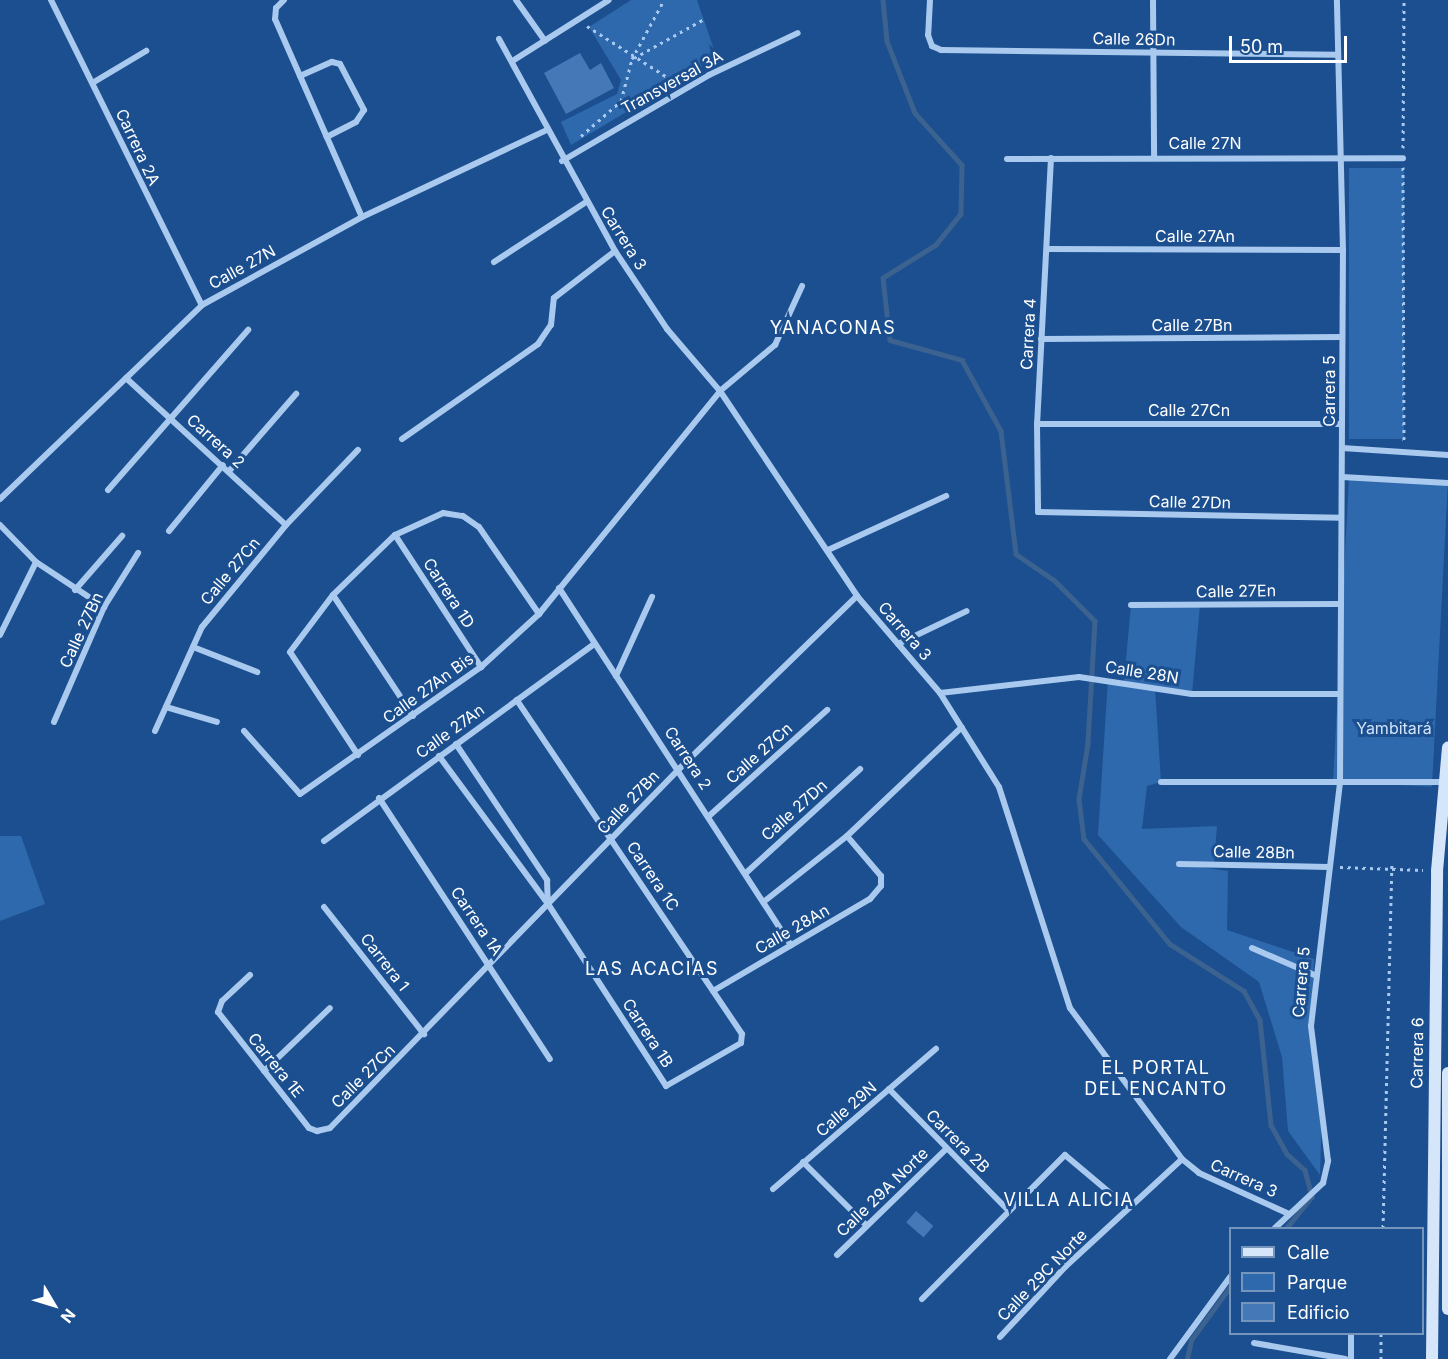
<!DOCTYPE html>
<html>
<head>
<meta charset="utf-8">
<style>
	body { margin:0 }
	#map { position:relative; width:1448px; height:1359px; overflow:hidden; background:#1b4f8f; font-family:Inter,sans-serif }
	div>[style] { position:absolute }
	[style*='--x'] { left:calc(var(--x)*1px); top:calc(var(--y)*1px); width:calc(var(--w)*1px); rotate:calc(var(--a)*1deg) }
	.green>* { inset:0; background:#2e69ad; transform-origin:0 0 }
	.stream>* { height:4.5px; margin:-2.25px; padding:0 2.25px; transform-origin:2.25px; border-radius:2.25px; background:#3c6290 }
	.building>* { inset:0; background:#4478b7; transform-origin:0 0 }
	.path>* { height:3px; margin-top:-1.5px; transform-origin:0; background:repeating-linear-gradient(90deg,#a9c9ee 0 3px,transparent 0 7.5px) }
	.minor>* { height:6px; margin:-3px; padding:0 3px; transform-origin:3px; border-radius:3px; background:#a9c9ee }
	.secondary>* { height:12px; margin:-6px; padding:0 6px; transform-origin:6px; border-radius:6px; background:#d6e6fa }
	span { translate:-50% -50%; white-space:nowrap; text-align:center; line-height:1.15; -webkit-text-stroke:6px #1b4f8f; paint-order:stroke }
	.street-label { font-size:16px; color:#fff }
	.park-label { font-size:16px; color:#cfe3fa }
	.neighbourhood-label { font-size:18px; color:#fff; letter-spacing:1.5px }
	.legend { position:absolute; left:1229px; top:1227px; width:195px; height:108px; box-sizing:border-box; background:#1b4f8f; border:2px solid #7695bc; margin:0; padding:8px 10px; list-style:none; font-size:18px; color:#fff }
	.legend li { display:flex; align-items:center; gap:12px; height:30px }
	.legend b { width:30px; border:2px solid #7695bc }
	.north { position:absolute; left:24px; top:1275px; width:60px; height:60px; -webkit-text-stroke:4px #1b4f8f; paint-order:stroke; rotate:128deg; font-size:16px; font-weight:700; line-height:24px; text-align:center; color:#fff }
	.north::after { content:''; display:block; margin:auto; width:21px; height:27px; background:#fff; clip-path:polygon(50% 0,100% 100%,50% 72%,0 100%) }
	.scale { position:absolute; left:1229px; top:36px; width:118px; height:27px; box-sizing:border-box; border:3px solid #fff; border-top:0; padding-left:8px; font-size:18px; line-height:21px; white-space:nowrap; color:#fff; -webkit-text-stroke:4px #1b4f8f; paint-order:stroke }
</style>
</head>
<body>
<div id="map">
	<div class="green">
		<i style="clip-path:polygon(631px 0,697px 0,717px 58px,571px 145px,561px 122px,617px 94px,621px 80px,589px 27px)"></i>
		<i style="left:1349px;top:168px;width:55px;height:271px"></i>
		<i style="left:1349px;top:478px;width:99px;height:304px;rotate:3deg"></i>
		<i style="clip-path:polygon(1131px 605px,1200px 605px,1192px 694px,1155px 688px,1161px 782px,1147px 786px,1142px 829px,1217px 826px,1214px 865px,1187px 865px,1228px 871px,1227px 930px,1314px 959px,1311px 1026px,1322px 1111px,1320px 1175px,1288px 1131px,1282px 1057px,1259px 982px,1181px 927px,1098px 835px,1108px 679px,1124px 681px)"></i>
		<i style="clip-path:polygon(0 836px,21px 836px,45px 904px,0 921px)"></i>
	</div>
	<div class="stream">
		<i style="--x:883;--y:0;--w:41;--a:84.4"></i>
		<i style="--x:887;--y:41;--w:77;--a:68.7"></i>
		<i style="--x:915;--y:113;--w:70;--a:47.9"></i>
		<i style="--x:962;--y:165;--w:49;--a:91.2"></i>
		<i style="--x:961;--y:214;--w:40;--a:129"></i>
		<i style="--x:936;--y:245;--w:62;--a:148.1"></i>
		<i style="--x:883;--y:278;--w:62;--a:83.6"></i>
		<i style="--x:890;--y:340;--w:75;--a:15.5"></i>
		<i style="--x:962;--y:360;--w:81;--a:61.2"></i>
		<i style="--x:1001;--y:431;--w:124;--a:83"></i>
		<i style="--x:1016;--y:554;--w:46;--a:34.4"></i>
		<i style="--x:1054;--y:580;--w:58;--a:45"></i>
		<i style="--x:1095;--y:621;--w:123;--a:93.3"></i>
		<i style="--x:1088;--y:744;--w:56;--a:99.3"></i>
		<i style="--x:1079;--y:799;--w:40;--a:82.9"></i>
		<i style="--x:1084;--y:839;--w:136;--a:50.7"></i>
		<i style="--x:1170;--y:944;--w:88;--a:32.4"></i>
		<i style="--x:1244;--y:991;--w:33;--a:61"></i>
		<i style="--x:1260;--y:1020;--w:106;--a:84"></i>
		<i style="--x:1271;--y:1125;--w:33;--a:61"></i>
		<i style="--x:1287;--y:1154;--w:24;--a:42"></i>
		<i style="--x:1305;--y:1170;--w:28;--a:75"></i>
		<i style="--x:1312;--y:1197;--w:40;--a:129"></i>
		<i style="--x:1187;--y:1359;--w:19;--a:-78"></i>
		<i style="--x:1191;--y:1340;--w:66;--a:-53.7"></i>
	</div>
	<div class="building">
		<i style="clip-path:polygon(580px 53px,590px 70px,601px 63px,614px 88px,566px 114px,544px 73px)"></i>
		<i style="left:916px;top:1211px;width:23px;height:15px;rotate:41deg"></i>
	</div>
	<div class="path">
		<i style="--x:587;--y:26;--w:104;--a:32.5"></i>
		<i style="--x:634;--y:58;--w:82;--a:-29.1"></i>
		<i style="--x:581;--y:136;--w:53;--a:-41.2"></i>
		<i style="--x:621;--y:101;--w:43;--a:-75.3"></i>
		<i style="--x:632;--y:59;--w:67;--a:-61.5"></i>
		<i style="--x:1403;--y:148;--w:148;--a:-89.6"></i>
		<i style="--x:1403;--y:167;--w:275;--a:89.8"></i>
		<i style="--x:1340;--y:867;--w:83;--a:2.1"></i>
		<i style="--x:1383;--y:1228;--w:363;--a:-88.6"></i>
		<i style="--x:1381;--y:1334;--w:25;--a:90"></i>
	</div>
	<div class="minor">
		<i style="--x:51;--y:0;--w:340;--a:63.7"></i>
		<i style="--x:284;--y:0;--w:11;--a:135"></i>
		<i style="--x:276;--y:8;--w:11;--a:95"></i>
		<i style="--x:275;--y:19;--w:216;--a:66.3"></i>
		<i style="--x:516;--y:0;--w:50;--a:54.7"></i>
		<i style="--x:930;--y:0;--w:35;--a:93"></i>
		<i style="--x:928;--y:35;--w:12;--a:70"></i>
		<i style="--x:932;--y:46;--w:10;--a:24"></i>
		<i style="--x:941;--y:50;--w:397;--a:0.7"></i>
		<i style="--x:1153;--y:0;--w:157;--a:89.6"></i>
		<i style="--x:499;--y:39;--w:242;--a:61.3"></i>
		<i style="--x:615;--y:251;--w:94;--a:56.3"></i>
		<i style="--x:667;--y:329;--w:82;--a:49.5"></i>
		<i style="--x:720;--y:391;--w:247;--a:56.2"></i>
		<i style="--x:857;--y:596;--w:128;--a:49.4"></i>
		<i style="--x:940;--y:693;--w:111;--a:57.9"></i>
		<i style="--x:999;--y:787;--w:232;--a:72.2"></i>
		<i style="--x:1070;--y:1008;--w:188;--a:53.4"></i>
		<i style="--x:1182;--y:1159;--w:22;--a:39"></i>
		<i style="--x:1199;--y:1173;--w:99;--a:24.5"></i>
		<i style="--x:514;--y:60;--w:112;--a:-32.3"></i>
		<i style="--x:300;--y:76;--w:35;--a:-24"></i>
		<i style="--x:332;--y:62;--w:8;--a:14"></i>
		<i style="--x:340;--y:64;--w:52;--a:62.4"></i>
		<i style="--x:364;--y:110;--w:14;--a:124"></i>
		<i style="--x:356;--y:122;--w:33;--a:153"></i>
		<i style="--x:94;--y:82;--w:61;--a:-30.8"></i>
		<i style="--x:1051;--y:158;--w:266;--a:93"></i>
		<i style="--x:1037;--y:424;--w:88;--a:89.3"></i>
		<i style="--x:1038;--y:512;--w:303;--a:1.1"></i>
		<i style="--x:1007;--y:159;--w:396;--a:-0.1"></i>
		<i style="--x:562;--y:161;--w:170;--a:-30.3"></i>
		<i style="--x:709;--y:75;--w:98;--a:-25.3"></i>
		<i style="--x:1047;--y:249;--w:296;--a:0.2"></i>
		<i style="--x:494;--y:262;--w:110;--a:-33.1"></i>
		<i style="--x:1041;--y:339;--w:301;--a:-0.4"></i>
		<i style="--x:126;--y:378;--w:217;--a:42.6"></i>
		<i style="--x:1037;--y:424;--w:305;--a:0"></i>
		<i style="--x:402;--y:439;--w:166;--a:-34.9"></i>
		<i style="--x:538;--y:344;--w:23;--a:-56"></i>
		<i style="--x:551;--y:325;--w:27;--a:-84"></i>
		<i style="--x:554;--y:298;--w:77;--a:-37.6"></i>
		<i style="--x:1342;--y:448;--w:106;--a:3.8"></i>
		<i style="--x:230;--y:470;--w:101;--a:-49"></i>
		<i style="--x:1342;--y:477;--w:106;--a:3.2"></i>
		<i style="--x:108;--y:490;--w:213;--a:-48.8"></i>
		<i style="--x:0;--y:499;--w:280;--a:-43.8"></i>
		<i style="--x:202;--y:305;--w:183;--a:-28.8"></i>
		<i style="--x:362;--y:217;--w:204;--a:-25.2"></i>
		<i style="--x:0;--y:525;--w:52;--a:45.8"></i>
		<i style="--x:36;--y:562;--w:82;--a:33.5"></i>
		<i style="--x:169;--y:531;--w:85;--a:-50.7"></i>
		<i style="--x:395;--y:535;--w:158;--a:56.9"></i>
		<i style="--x:828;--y:550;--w:130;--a:-24.6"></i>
		<i style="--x:559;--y:588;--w:426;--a:57"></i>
		<i style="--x:75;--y:590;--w:72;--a:-49"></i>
		<i style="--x:333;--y:595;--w:145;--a:56.5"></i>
		<i style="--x:1131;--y:605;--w:210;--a:-0.3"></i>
		<i style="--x:0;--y:635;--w:81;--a:-63.7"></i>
		<i style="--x:898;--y:644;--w:76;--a:-25.6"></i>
		<i style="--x:193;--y:647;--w:69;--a:21.3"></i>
		<i style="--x:616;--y:676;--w:87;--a:-65.5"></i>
		<i style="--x:940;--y:693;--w:140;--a:-6.6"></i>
		<i style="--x:1079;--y:677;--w:114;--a:8.6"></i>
		<i style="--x:1192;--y:694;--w:148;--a:0"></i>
		<i style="--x:166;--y:707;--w:53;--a:16.4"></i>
		<i style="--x:54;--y:722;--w:125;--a:-66.5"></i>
		<i style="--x:104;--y:607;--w:64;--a:-57.8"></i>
		<i style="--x:155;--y:731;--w:114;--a:-65.7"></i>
		<i style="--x:202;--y:627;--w:132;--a:-50.5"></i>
		<i style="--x:286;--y:525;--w:104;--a:-46.2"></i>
		<i style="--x:244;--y:731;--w:84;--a:48.4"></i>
		<i style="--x:300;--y:794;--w:221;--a:-35.1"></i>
		<i style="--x:481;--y:667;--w:79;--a:-42.4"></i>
		<i style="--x:539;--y:614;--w:287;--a:-50.9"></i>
		<i style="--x:720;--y:391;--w:72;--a:-39.9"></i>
		<i style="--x:775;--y:345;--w:65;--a:-65.4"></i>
		<i style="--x:456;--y:744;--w:164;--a:56.2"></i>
		<i style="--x:547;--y:880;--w:23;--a:88"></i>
		<i style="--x:358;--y:755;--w:123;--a:-123.4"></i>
		<i style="--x:290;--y:652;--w:71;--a:-53"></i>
		<i style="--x:333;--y:595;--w:86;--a:-44.1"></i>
		<i style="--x:395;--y:535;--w:53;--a:-24.6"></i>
		<i style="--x:443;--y:513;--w:20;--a:9"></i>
		<i style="--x:463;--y:516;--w:19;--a:35"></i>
		<i style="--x:479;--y:527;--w:106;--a:55.4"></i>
		<i style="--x:439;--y:756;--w:184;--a:53.6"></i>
		<i style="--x:548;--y:904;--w:217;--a:57"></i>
		<i style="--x:666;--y:1086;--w:86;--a:-29.8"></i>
		<i style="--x:741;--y:1043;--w:9;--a:-84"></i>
		<i style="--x:742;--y:1034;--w:403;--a:-124"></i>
		<i style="--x:1161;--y:782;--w:283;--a:0"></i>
		<i style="--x:379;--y:798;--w:312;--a:56.8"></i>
		<i style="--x:709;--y:816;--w:159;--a:-41.9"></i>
		<i style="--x:324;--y:841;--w:334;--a:-36.1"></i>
		<i style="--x:1179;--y:864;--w:150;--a:1.1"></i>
		<i style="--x:747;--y:872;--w:153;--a:-42.3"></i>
		<i style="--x:766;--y:900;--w:103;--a:-38.3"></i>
		<i style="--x:847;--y:836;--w:158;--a:-43.5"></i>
		<i style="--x:324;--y:907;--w:162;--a:51.8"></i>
		<i style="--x:1252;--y:948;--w:68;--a:23.5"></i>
		<i style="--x:250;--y:975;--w:38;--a:137"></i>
		<i style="--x:222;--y:1001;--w:12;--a:110"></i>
		<i style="--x:218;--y:1012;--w:147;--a:51.9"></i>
		<i style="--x:309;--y:1128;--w:9;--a:21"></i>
		<i style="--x:317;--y:1131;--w:13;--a:-13"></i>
		<i style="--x:330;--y:1128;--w:502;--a:-45.81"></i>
		<i style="--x:680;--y:768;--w:247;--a:-44.2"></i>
		<i style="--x:713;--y:991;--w:182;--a:-30.4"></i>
		<i style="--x:870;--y:899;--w:17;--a:-50"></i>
		<i style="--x:881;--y:886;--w:10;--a:-90"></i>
		<i style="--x:881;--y:876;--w:52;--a:-130.4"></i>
		<i style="--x:264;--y:1071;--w:91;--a:-43.7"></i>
		<i style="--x:889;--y:1089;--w:170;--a:45.5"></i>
		<i style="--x:803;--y:1162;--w:89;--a:45"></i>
		<i style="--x:773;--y:1189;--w:215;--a:-40.7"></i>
		<i style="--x:1275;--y:1228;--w:66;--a:-43.2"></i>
		<i style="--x:1323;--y:1183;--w:23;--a:-77"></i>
		<i style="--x:1328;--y:1161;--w:136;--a:-97.2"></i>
		<i style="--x:1311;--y:1026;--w:246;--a:-83.2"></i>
		<i style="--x:1340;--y:782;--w:532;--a:-89.68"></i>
		<i style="--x:1343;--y:250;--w:250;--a:-91.4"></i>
		<i style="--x:837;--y:1255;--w:152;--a:-44.2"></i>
		<i style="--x:922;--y:1299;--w:203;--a:-45.2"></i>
		<i style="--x:1065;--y:1155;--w:82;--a:40.1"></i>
		<i style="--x:1351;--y:1334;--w:25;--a:90"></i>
		<i style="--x:1000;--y:1337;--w:96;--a:-47.1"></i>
		<i style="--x:1065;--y:1267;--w:159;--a:-42.7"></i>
		<i style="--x:1254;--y:1343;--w:93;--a:9.9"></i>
		<i style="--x:1170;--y:1359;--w:102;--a:-53.8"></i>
	</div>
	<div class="secondary">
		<i style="--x:1448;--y:1073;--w:236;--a:90"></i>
		<i style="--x:1432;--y:1359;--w:488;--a:-89.4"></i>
		<i style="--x:1437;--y:871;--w:124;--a:-84.9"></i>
	</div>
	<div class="street-label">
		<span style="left:1134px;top:39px;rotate:1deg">Calle 26Dn</span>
		<span style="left:672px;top:82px;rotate:-29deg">Transversal 3A</span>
		<span style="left:1205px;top:143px">Calle 27N</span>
		<span style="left:138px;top:147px;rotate:65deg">Carrera 2A</span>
		<span style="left:1195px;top:236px">Calle 27An</span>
		<span style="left:624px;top:238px;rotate:58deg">Carrera 3</span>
		<span style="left:242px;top:267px;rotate:-29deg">Calle 27N</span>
		<span style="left:1192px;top:325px">Calle 27Bn</span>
		<span style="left:1028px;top:334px;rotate:-87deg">Carrera 4</span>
		<span style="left:1329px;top:391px;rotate:-90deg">Carrera 5</span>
		<span style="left:1189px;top:410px">Calle 27Cn</span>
		<span style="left:216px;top:441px;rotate:42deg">Carrera 2</span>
		<span style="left:1190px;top:502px;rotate:1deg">Calle 27Dn</span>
		<span style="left:230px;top:571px;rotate:-50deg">Calle 27Cn</span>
		<span style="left:1236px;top:591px;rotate:-1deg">Calle 27En</span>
		<span style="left:449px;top:593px;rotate:57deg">Carrera 1D</span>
		<span style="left:81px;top:630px;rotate:-65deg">Calle 27Bn</span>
		<span style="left:905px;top:631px;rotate:49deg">Carrera 3</span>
		<span style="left:1142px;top:672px;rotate:9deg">Calle 28N</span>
		<span style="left:428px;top:688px;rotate:-36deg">Calle 27An Bis</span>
		<span style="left:450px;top:731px;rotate:-36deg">Calle 27An</span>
		<span style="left:759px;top:753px;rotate:-42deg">Calle 27Cn</span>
		<span style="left:688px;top:758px;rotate:57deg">Carrera 2</span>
		<span style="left:628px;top:802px;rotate:-46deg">Calle 27Bn</span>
		<span style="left:794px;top:810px;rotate:-42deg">Calle 27Dn</span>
		<span style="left:1254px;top:852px;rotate:1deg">Calle 28Bn</span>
		<span style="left:653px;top:876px;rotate:56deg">Carrera 1C</span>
		<span style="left:477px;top:921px;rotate:56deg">Carrera 1A</span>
		<span style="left:792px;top:929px;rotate:-30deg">Calle 28An</span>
		<span style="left:385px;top:962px;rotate:52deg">Carrera 1</span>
		<span style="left:1301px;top:982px;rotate:-85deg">Carrera 5</span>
		<span style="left:648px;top:1033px;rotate:57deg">Carrera 1B</span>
		<span style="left:1417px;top:1053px;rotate:-89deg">Carrera 6</span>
		<span style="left:276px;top:1065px;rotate:51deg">Carrera 1E</span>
		<span style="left:363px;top:1076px;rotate:-45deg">Calle 27Cn</span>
		<span style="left:846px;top:1109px;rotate:-41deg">Calle 29N</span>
		<span style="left:958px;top:1141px;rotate:45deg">Carrera 2B</span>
		<span style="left:1244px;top:1178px;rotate:24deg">Carrera 3</span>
		<span style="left:882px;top:1192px;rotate:-44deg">Calle 29A Norte</span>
		<span style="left:1042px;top:1275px;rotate:-46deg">Calle 29C Norte</span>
	</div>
	<div class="park-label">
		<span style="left:1394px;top:728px">Yambitará</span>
	</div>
	<div class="neighbourhood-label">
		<span style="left:833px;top:328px">YANACONAS</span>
		<span style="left:652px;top:969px">LAS ACACIAS</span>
		<span style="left:1156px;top:1079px">EL PORTAL<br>DEL ENCANTO</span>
		<span style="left:1069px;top:1200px">VILLA ALICIA</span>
	</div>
	<ul class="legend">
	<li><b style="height:8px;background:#d6e6fa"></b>Calle</li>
	<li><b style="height:16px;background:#2e69ad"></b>Parque</li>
	<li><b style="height:16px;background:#4478b7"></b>Edificio</li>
	</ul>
	<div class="north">N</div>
	<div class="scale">50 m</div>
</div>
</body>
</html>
